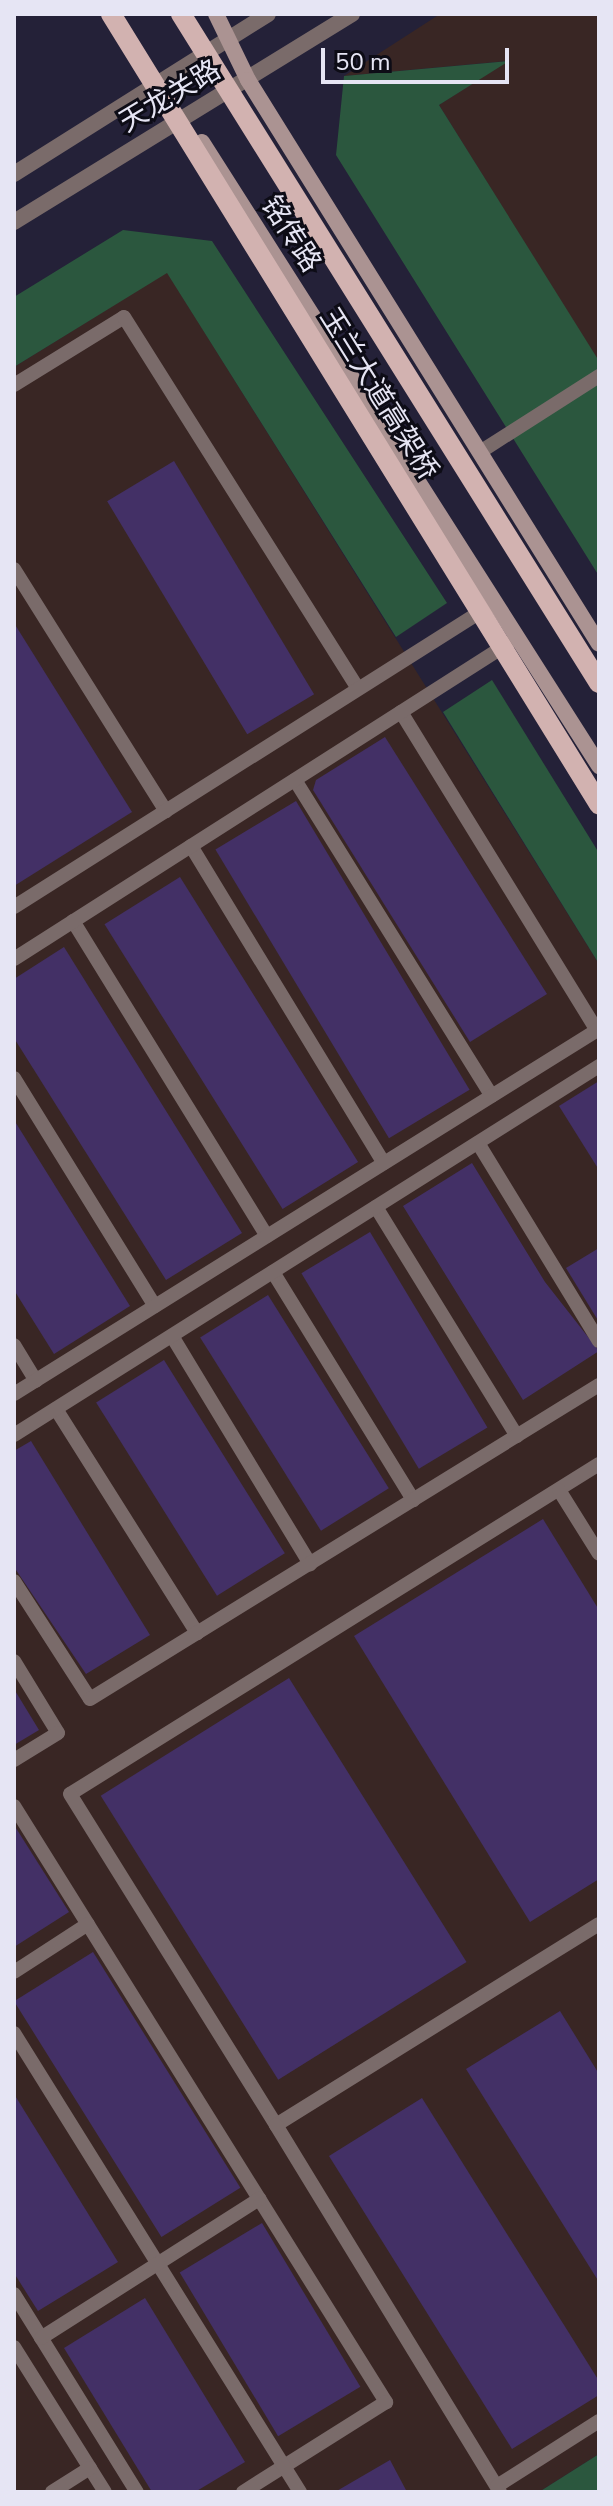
<!DOCTYPE html>
<html>
<head>
<meta charset="utf-8">
<style>
	body { margin:0 }
	#map { position:relative; width:613px; height:2506px; overflow:hidden; background:#242138; font-family:"Nunito Sans","Noto Sans SC",sans-serif }
	div>[style] { position:absolute }
	[style*='--x'] { left:calc(var(--x)*1px); top:calc(var(--y)*1px); width:calc(var(--w)*1px); rotate:calc(var(--a)*1deg) }
	.industrial>* { inset:0; background:#392624 }
	.green>* { inset:0; background:#2b573e }
	.building>* { inset:0; background:#433066; transform-origin:0 0 }
	.service>* { height:14px; margin:-7px; padding:0 7px; transform-origin:7px; border-radius:7px; background:#7a6b6a }
	.tertiary>* { height:16px; margin:-8px; padding:0 8px; transform-origin:8px; border-radius:8px; background:#7a6b6a }
	.secondary>* { height:16px; margin:-8px; padding:0 8px; transform-origin:8px; border-radius:8px; background:#ab9392 }
	.primary-bridge>* { height:20px; margin:-10px; padding:0 10px; transform-origin:10px; border-radius:10px; background:#d2b2b0 }
	span { translate:-50% -50%; white-space:nowrap; text-align:center; line-height:1.15; -webkit-text-stroke:6px #0d0c16; paint-order:stroke }
	.street-label { font-size:28px; color:#e6e5f4 }
	.frame { position:absolute; inset:0; border:16px solid #e6e5f4; pointer-events:none }
	.scale { position:absolute; left:321px; top:48px; width:188px; height:36px; box-sizing:border-box; border:4px solid #e6e5f4; border-top:0; padding-left:10px; font-size:24px; line-height:28px; white-space:nowrap; color:#e6e5f4; -webkit-text-stroke:6px #0d0c16; paint-order:stroke }
</style>
</head>
<body>
<div id="map">
	<div class="industrial">
		<i style="clip-path:polygon(440px 14px,599px 14px,599px 363px,439px 105px,507px 61px,344px 76px)"></i>
		<i style="clip-path:polygon(167px 272px,599px 964px,599px 2454px,539px 2492px,14px 2492px,14px 367px)"></i>
	</div>
	<div class="green">
		<i style="clip-path:polygon(509px 61px,439px 105px,599px 361px,599px 576px,336px 155px,344px 76px)"></i>
		<i style="clip-path:polygon(123px 230px,212px 241px,447px 603px,396px 637px,167px 273px,14px 367px,14px 297px)"></i>
		<i style="clip-path:polygon(492px 680px,599px 853px,599px 964px,443px 712px)"></i>
		<i style="clip-path:polygon(599px 2454px,599px 2492px,539px 2492px)"></i>
	</div>
	<div class="building">
		<i style="left:174px;top:461px;width:272px;height:78px;rotate:59deg"></i>
		<i style="clip-path:polygon(14px 623px,132px 812px,14px 886px)"></i>
		<i style="clip-path:polygon(385px 737px,547px 994px,470px 1042px,313px 790px,316px 780px)"></i>
		<i style="left:296px;top:801px;width:337px;height:94px;rotate:59deg"></i>
		<i style="left:180px;top:877px;width:336px;height:89px;rotate:58deg"></i>
		<i style="clip-path:polygon(64px 947px,242px 1233px,166px 1280px,14px 1038px,14px 979px)"></i>
		<i style="clip-path:polygon(599px 1081px,599px 1170px,559px 1106px)"></i>
		<i style="clip-path:polygon(14px 1120px,130px 1306px,54px 1354px,14px 1290px)"></i>
		<i style="clip-path:polygon(472px 1163px,545px 1282px,599px 1351px,523px 1400px,403px 1206px)"></i>
		<i style="left:370px;top:1232px;width:228px;height:80px;rotate:59deg"></i>
		<i style="clip-path:polygon(599px 1248px,599px 1322px,566px 1268px)"></i>
		<i style="left:268px;top:1295px;width:228px;height:80px;rotate:58deg"></i>
		<i style="left:164px;top:1360px;width:228px;height:80px;rotate:58deg"></i>
		<i style="clip-path:polygon(31px 1441px,150px 1635px,86px 1674px,14px 1567px,14px 1451px)"></i>
		<i style="clip-path:polygon(543px 1519px,599px 1610px,599px 1879px,530px 1922px,354px 1636px)"></i>
		<i style="left:289px;top:1678px;width:335px;height:222px;rotate:58deg"></i>
		<i style="clip-path:polygon(14px 1689px,39px 1730px,14px 1745px)"></i>
		<i style="clip-path:polygon(14px 1825px,69px 1912px,14px 1947px)"></i>
		<i style="left:93px;top:1952px;width:278px;height:93px;rotate:58deg"></i>
		<i style="clip-path:polygon(560px 2011px,599px 2074px,599px 2282px,466px 2069px)"></i>
		<i style="clip-path:polygon(14px 2094px,118px 2262px,38px 2311px,14px 2273px)"></i>
		<i style="clip-path:polygon(422px 2098px,599px 2381px,599px 2395px,512px 2449px,329px 2156px)"></i>
		<i style="left:262px;top:2223px;width:191px;height:96px;rotate:59deg"></i>
		<i style="clip-path:polygon(145px 2298px,245px 2462px,195px 2492px,152px 2492px,64px 2348px)"></i>
		<i style="clip-path:polygon(390px 2460px,407px 2492px,335px 2492px)"></i>
	</div>
	<div class="service">
		<i style="--x:14;--y:385;--w:129;--a:-31.7"></i>
		<i style="--x:124;--y:317;--w:439;--a:57.8"></i>
		<i style="--x:480;--y:452;--w:141;--a:-32.6"></i>
		<i style="--x:14;--y:569;--w:286;--a:57.9"></i>
		<i style="--x:401;--y:712;--w:374;--a:58.4"></i>
		<i style="--x:295;--y:780;--w:372;--a:58.1"></i>
		<i style="--x:191;--y:846;--w:371;--a:58.7"></i>
		<i style="--x:14;--y:907;--w:561;--a:-32.33"></i>
		<i style="--x:73;--y:921;--w:370;--a:58.4"></i>
		<i style="--x:14;--y:959;--w:587;--a:-32.55"></i>
		<i style="--x:14;--y:1078;--w:268;--a:58.3"></i>
		<i style="--x:478;--y:1143;--w:232;--a:58.6"></i>
		<i style="--x:376;--y:1207;--w:269;--a:58.4"></i>
		<i style="--x:273;--y:1272;--w:268;--a:58.4"></i>
		<i style="--x:172;--y:1336;--w:267;--a:58.8"></i>
		<i style="--x:14;--y:1345;--w:42;--a:58.6"></i>
		<i style="--x:14;--y:1394;--w:690;--a:-31.96"></i>
		<i style="--x:56;--y:1409;--w:265;--a:57.8"></i>
		<i style="--x:14;--y:1435;--w:692;--a:-32.24"></i>
		<i style="--x:599;--y:1464;--w:623;--a:148.04"></i>
		<i style="--x:70;--y:1794;--w:390;--a:58.1"></i>
		<i style="--x:276;--y:2125;--w:380;--a:-31.9"></i>
		<i style="--x:559;--y:1490;--w:75;--a:58"></i>
		<i style="--x:14;--y:1581;--w:140;--a:57.2"></i>
		<i style="--x:90;--y:1699;--w:598;--a:-31.67"></i>
		<i style="--x:14;--y:1661;--w:84;--a:58.6"></i>
		<i style="--x:58;--y:1733;--w:52;--a:148.5"></i>
		<i style="--x:14;--y:1806;--w:703;--a:58.03"></i>
		<i style="--x:386;--y:2402;--w:169;--a:147.8"></i>
		<i style="--x:14;--y:1972;--w:88;--a:-33"></i>
		<i style="--x:14;--y:2033;--w:541;--a:58.07"></i>
		<i style="--x:276;--y:2125;--w:430;--a:58.6"></i>
		<i style="--x:14;--y:2294;--w:233;--a:58.2"></i>
		<i style="--x:41;--y:2338;--w:259;--a:-32.5"></i>
		<i style="--x:14;--y:2347;--w:171;--a:57.9"></i>
		<i style="--x:497;--y:2486;--w:121;--a:-32.5"></i>
		<i style="--x:52;--y:2492;--w:45;--a:-32.3"></i>
	</div>
	<div class="tertiary">
		<i style="--x:14;--y:174;--w:300;--a:-32.2"></i>
		<i style="--x:14;--y:222;--w:397;--a:-31.6"></i>
	</div>
	<div class="secondary">
		<i style="--x:216;--y:14;--w:73;--a:64.1"></i>
		<i style="--x:248;--y:80;--w:664;--a:58.1"></i>
		<i style="--x:202;--y:142;--w:740;--a:57.53"></i>
	</div>
	<div class="primary-bridge">
		<i style="--x:111;--y:14;--w:929;--a:58.3"></i>
		<i style="--x:181;--y:14;--w:789;--a:58"></i>
	</div>
	<div class="street-label">
		<span style="left:170px;top:96px;rotate:-31deg">天龙关路</span>
		<span style="left:291px;top:234px;rotate:57deg">铭传路</span>
		<span style="left:379px;top:394px;rotate:58deg">玉兰大道高架桥</span>
	</div>
	<div class="frame"></div>
	<div class="scale">50 m</div>
</div>
</body>
</html>
